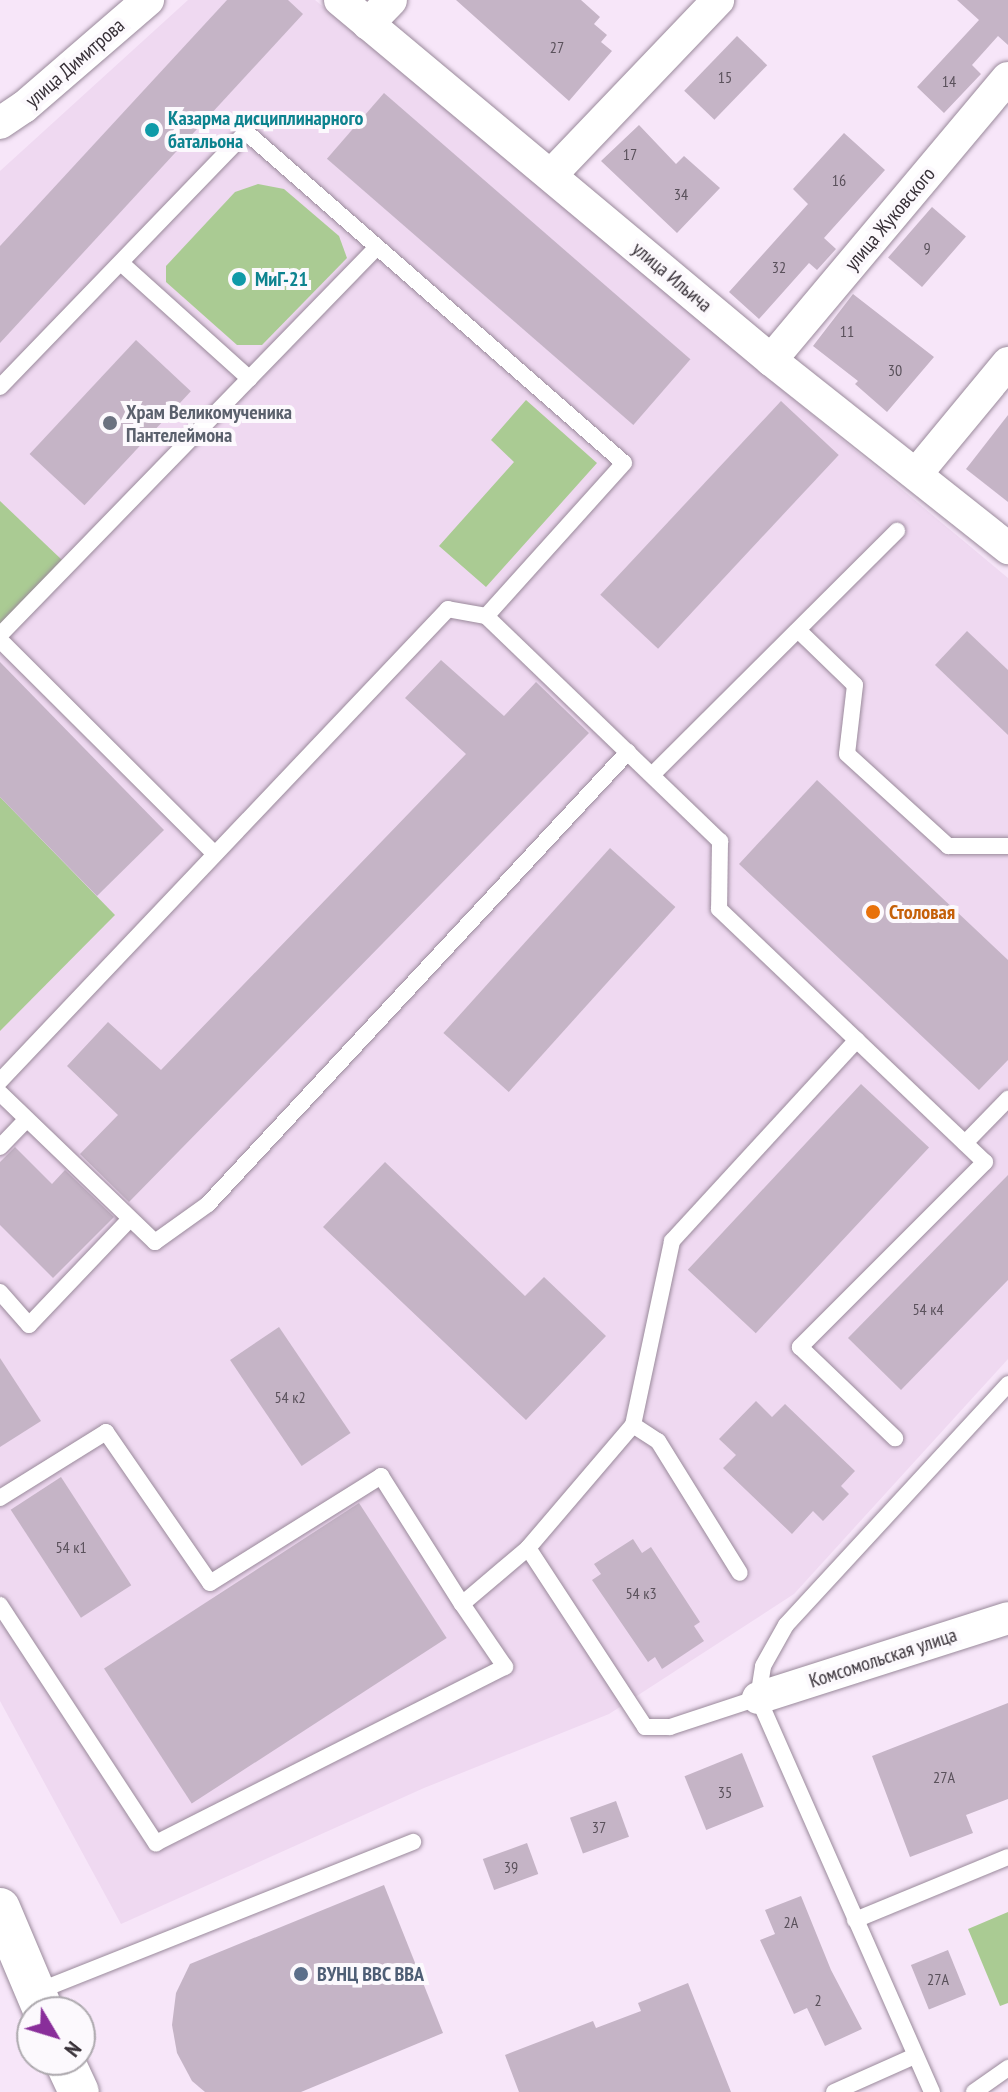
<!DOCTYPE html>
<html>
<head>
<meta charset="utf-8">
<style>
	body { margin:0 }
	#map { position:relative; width:1008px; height:2092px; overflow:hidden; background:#f7e6f9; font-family:"PT Sans Narrow",sans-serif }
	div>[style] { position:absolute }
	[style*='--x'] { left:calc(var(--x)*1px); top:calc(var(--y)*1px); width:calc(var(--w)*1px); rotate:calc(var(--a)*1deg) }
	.built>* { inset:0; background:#efd9f1 }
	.green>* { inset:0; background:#aacb93 }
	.building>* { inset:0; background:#c5b4c6; transform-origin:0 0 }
	.roads { filter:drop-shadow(0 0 2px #9a8a9b) drop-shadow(0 0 2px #9a8a9b) }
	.service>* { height:16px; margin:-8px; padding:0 8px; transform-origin:8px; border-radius:8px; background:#fff }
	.minor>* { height:32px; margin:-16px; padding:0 16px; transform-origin:16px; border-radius:16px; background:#fff }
	.tertiary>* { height:40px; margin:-20px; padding:0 20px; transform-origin:20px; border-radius:20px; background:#fff }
	.dots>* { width:22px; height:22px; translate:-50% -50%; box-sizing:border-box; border:4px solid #fcf9fd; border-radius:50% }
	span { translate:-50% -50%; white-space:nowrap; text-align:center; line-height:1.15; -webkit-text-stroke:8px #fcf9fd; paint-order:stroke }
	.number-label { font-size:16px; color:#5a515b }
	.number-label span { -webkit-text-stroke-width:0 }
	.street-label { font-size:20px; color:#373037 }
	.culture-label { font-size:20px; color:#0d838f; font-weight:700 }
	.left { translate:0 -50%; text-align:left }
	.worship-label { font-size:20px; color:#5b616d; font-weight:700 }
	.food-label { font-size:20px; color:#c56008; font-weight:700 }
	.service-label { font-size:20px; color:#4e5e75; font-weight:700 }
	.north { position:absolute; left:16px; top:1996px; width:80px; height:80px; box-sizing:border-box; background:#fcf9fd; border:2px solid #ada9ae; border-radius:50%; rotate:128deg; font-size:22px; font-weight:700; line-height:32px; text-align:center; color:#373037 }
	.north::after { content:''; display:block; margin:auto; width:28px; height:36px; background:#892e9a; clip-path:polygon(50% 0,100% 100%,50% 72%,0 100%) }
</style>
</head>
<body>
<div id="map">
	<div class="built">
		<i style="clip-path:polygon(188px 0,315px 0,1008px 578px,1008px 1359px,794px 1594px,609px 1714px,424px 1788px,121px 1924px,0 1701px,0 171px)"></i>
	</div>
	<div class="green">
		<i style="clip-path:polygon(258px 184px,284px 189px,339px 236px,347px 258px,262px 345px,237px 345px,166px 282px,166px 266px,235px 192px)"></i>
		<i style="clip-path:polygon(526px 400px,597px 463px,486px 587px,439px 546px,514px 462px,491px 440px)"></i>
		<i style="clip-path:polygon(0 501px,62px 560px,0 625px)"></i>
		<i style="clip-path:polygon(0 797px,115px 915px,0 1031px)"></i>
		<i style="clip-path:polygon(1008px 1912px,1008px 2003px,1000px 2006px,968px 1929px)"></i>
	</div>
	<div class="building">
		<i style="clip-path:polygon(227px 0,288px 0,303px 14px,0 343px,0 246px)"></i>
		<i style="clip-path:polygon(456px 0,581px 0,600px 17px,594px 24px,607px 35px,601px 42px,612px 51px,569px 101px)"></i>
		<i style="clip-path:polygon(957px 0,1008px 0,1008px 45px,998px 36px,972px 65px,981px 74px,944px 113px,917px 87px,979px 20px)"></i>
		<i style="left:737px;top:36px;width:42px;height:76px;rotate:44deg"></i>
		<i style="left:384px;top:93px;width:406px;height:87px;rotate:41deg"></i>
		<i style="clip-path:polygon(639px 125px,676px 164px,684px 156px,720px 188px,677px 233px,601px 161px)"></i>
		<i style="clip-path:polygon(844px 133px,885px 170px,824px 238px,836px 249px,817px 270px,809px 263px,759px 319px,729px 292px,808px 204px,793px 189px)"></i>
		<i style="left:932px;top:207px;width:45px;height:67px;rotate:41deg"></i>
		<i style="clip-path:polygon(853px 294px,934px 357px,887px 412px,855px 384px,858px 381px,813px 346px)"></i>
		<i style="left:136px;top:340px;width:75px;height:156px;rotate:43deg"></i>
		<i style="left:781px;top:401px;width:79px;height:265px;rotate:43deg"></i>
		<i style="clip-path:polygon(1008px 415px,1008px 502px,966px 469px)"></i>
		<i style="clip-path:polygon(967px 631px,1008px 670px,1008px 735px,935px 665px)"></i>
		<i style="clip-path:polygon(441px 660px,504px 716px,536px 682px,589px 733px,129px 1202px,80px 1154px,118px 1115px,67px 1066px,108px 1022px,161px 1070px,466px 754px,405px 698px)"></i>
		<i style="clip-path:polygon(0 662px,164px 830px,97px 896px,0 797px)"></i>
		<i style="clip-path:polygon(817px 780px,1008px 960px,1008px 1060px,979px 1090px,739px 864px)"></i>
		<i style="left:610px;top:848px;width:88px;height:249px;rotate:42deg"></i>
		<i style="left:861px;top:1084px;width:93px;height:254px;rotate:43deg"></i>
		<i style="clip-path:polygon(15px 1147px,52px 1184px,65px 1170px,114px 1217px,53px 1278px,0 1225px,0 1162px)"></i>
		<i style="clip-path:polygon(385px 1162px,525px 1296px,544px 1277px,606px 1336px,526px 1420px,323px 1227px)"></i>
		<i style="clip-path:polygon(1008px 1175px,1008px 1280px,901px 1390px,848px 1338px)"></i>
		<i style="left:279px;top:1327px;width:128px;height:59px;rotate:56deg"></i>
		<i style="clip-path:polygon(0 1358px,41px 1421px,0 1447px)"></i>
		<i style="clip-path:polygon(756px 1401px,772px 1417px,785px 1404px,855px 1471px,841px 1486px,849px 1494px,823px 1521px,813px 1511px,792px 1534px,723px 1468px,736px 1455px,719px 1439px)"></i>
		<i style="left:61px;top:1477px;width:129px;height:60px;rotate:57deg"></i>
		<i style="left:359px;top:1503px;width:161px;height:304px;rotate:57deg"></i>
		<i style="clip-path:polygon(633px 1539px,642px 1553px,651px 1547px,700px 1622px,694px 1626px,704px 1641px,662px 1669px,655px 1657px,648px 1662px,592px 1580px,601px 1574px,594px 1564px)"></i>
		<i style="clip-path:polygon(1008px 1703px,1008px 1799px,966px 1815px,973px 1833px,910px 1857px,872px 1756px)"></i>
		<i style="left:742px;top:1753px;width:58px;height:62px;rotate:68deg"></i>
		<i style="left:616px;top:1801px;width:38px;height:49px;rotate:70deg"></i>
		<i style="left:527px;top:1843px;width:33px;height:47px;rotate:70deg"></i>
		<i style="clip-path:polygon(384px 1885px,443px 2033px,301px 2092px,205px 2092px,192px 2081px,177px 2053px,172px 2025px,176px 1993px,190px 1964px)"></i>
		<i style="clip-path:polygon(801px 1896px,831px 1970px,862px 2029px,825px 2046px,807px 2008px,794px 2014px,760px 1940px,775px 1934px,765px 1910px)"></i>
		<i style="left:948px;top:1950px;width:48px;height:40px;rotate:68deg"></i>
		<i style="clip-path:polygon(688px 1983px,731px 2092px,519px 2092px,505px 2055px,593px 2021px,596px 2028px,641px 2011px,638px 2003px)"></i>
	</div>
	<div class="roads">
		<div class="service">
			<i style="--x:121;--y:263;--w:173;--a:42"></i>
			<i style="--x:0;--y:387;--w:354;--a:-46"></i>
			<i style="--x:246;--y:132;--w:502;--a:41.21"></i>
			<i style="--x:624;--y:463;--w:206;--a:132"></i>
			<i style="--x:486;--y:616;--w:39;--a:-170"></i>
			<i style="--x:448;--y:609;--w:651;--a:133.51"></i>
			<i style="--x:486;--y:616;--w:325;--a:43.9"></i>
			<i style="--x:720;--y:841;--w:68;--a:90.8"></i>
			<i style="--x:719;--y:909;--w:367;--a:43.6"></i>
			<i style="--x:985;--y:1162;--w:262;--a:135"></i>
			<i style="--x:800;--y:1347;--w:132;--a:43.8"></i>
			<i style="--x:798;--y:630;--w:79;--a:44"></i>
			<i style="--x:855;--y:685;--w:69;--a:96.6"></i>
			<i style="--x:847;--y:754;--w:137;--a:42.3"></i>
			<i style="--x:948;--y:846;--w:60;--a:0"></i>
			<i style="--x:0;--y:635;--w:541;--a:-45.82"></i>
			<i style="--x:0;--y:640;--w:302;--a:44.9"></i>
			<i style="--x:652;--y:775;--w:346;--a:-44.9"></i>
			<i style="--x:0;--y:1093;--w:215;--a:43.9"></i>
			<i style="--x:155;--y:1242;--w:65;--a:-35.6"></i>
			<i style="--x:208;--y:1204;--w:617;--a:-47.1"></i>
			<i style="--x:965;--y:1143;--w:62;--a:-45.7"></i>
			<i style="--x:0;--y:1147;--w:37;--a:-46"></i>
			<i style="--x:0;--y:1292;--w:44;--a:48.7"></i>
			<i style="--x:29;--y:1325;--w:146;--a:-46.4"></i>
			<i style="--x:633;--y:1425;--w:30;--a:33"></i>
			<i style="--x:658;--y:1441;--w:155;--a:58.2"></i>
			<i style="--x:0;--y:1498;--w:125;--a:-31.9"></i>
			<i style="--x:106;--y:1432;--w:183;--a:55.4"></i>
			<i style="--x:210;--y:1583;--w:202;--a:-32"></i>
			<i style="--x:381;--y:1476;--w:151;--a:57.7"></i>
			<i style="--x:462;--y:1604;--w:87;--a:-40.3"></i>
			<i style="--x:528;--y:1548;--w:162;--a:-49.5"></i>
			<i style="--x:633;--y:1425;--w:188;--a:-78"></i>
			<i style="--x:672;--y:1241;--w:273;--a:-47.4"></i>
			<i style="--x:528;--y:1548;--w:214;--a:56.8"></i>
			<i style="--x:645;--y:1727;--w:25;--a:0"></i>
			<i style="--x:670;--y:1727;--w:93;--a:-18.2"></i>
			<i style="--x:0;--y:1605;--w:285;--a:56.8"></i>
			<i style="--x:156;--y:1843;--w:391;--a:-26.8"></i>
			<i style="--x:505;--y:1667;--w:76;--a:-124.3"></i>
			<i style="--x:855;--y:1920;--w:165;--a:-22.4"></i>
			<i style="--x:36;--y:1992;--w:406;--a:-21.7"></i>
			<i style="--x:834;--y:2092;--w:89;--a:-24"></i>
			<i style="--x:932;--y:2092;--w:431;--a:-113.8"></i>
			<i style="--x:758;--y:1698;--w:32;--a:-81"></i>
			<i style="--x:763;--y:1666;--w:47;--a:-60.7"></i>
			<i style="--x:786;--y:1625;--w:328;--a:-47.3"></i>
			<i style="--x:974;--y:2092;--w:42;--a:-35.2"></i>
		</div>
		<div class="minor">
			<i style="--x:340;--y:0;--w:562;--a:39.87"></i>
			<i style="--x:771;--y:360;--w:303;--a:38.4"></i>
			<i style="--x:368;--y:24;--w:33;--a:-46"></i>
			<i style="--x:0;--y:123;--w:29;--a:-34"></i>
			<i style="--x:24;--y:107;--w:164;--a:-40.8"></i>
			<i style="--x:551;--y:175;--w:242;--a:-46.3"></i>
			<i style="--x:771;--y:360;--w:368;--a:-50"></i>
			<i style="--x:917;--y:473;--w:143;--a:-50.4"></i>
			<i style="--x:758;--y:1698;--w:262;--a:-17.7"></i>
		</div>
		<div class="tertiary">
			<i style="--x:0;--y:1908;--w:113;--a:67.1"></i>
			<i style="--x:64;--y:2060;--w:35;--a:65"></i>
		</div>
	</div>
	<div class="dots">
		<i style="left:152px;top:130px;background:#0f9aa8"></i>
		<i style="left:239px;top:279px;background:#0f9aa8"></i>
		<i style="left:110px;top:423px;background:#6b7280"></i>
		<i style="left:873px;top:912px;background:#e8710a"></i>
		<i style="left:301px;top:1974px;background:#5c6f8a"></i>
	</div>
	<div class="number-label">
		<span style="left:557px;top:47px">27</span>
		<span style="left:725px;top:77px">15</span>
		<span style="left:949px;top:81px">14</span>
		<span style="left:630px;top:154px">17</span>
		<span style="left:839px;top:180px">16</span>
		<span style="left:681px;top:194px">34</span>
		<span style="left:927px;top:248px">9</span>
		<span style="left:779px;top:267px">32</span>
		<span style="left:847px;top:331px">11</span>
		<span style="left:895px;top:370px">30</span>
		<span style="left:928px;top:1309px">54 к4</span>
		<span style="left:290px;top:1397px">54 к2</span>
		<span style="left:71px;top:1547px">54 к1</span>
		<span style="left:641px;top:1593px">54 к3</span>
		<span style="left:944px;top:1777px">27А</span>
		<span style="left:725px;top:1792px">35</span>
		<span style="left:599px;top:1827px">37</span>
		<span style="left:511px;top:1867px">39</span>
		<span style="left:791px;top:1922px">2А</span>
		<span style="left:938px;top:1979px">27А</span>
		<span style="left:818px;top:2000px">2</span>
	</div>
	<div class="street-label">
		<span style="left:75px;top:63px;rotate:-41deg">улица Димитрова</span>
		<span style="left:890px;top:219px;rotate:-50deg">улица Жуковского</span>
		<span style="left:672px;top:277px;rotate:40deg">улица Ильича</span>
		<span style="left:883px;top:1658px;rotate:-18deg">Комсомольская улица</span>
	</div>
	<div class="culture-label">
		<span class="left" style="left:168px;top:130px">Казарма дисциплинарного<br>батальона</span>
		<span class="left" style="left:255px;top:279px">МиГ-21</span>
	</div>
	<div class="worship-label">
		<span class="left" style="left:126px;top:424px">Храм Великомученика<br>Пантелеймона</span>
	</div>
	<div class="food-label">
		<span class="left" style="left:889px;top:912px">Столовая</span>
	</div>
	<div class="service-label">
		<span class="left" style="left:317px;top:1974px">ВУНЦ ВВС ВВА</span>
	</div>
	<div class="north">N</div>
</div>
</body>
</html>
